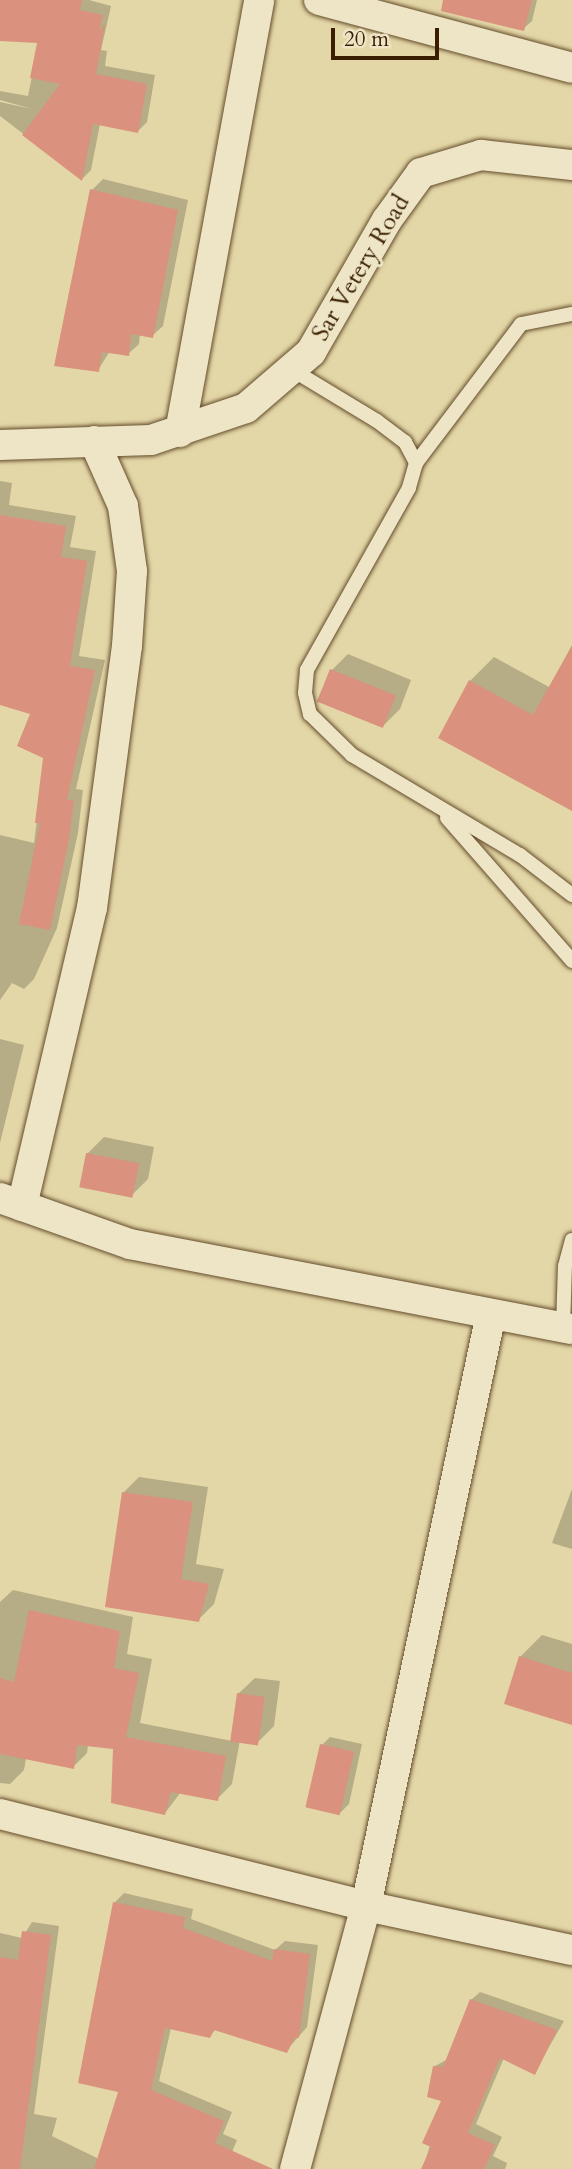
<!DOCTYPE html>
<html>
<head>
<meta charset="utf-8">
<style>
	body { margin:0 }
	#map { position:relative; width:572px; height:2169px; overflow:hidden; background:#e4d7a7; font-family:Cardo,serif }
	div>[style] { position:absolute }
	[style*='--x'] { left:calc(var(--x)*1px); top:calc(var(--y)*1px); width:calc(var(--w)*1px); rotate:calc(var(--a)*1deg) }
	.shadow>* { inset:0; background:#0003 }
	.building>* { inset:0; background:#da917d; transform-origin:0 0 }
	.roads { filter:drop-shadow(0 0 2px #644c2b) drop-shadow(0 0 2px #644c2b) }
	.service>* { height:14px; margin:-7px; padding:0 7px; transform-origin:7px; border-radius:7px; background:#ede5c6 }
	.minor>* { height:30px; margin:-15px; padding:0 15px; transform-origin:15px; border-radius:15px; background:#ede5c6 }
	span { translate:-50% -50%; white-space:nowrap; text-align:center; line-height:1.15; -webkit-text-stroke:6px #ede5c6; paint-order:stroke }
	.street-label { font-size:24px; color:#3a1e02 }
	.scale { position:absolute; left:331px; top:28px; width:108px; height:32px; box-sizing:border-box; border:4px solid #3a1e02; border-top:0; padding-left:9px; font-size:21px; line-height:24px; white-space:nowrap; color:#3a1e02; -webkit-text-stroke:5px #ede5c6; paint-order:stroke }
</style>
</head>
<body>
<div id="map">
	<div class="shadow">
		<i style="clip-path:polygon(0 0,89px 0,111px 6px,101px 50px,107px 51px,105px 66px,155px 75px,147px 122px,138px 131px,100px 124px,91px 170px,82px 179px,0 116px,0 102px,32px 109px,0 100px,0 91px,28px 96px,39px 41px,0 39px)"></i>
		<i style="clip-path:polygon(465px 0,537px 0,532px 21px,523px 29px)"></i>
		<i style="clip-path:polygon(103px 179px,188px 200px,163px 326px,152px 336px,140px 334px,139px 344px,128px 354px,110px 351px,98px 370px,92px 190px)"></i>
		<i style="clip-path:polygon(0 481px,12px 483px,9px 505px,76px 516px,70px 547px,96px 551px,79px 656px,105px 660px,76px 789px,83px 790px,78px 833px,57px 928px,34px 979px,24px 989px,12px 983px,0 1000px,0 835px,34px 843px,45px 757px,33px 713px,0 703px)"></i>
		<i style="clip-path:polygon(572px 645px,572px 809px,470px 681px,494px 657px,549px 687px)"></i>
		<i style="clip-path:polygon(348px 654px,411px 680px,400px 709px,383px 726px,332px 670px)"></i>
		<i style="clip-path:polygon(0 1039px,24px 1045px,0 1143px)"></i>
		<i style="clip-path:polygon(104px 1137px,154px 1147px,148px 1179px,132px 1195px,87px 1154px)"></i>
		<i style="clip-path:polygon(139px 1477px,208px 1487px,196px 1564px,224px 1569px,214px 1604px,198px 1620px,124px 1492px)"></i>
		<i style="clip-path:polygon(572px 1489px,572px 1549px,552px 1543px)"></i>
		<i style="clip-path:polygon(13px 1590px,133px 1617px,127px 1654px,152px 1659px,140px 1723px,232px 1741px,238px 1694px,255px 1678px,280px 1681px,274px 1726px,258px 1742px,240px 1740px,232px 1784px,217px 1799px,181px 1792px,165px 1813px,115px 1747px,88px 1745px,87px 1753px,73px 1767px,26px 1758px,24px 1770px,10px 1784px,0 1783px,0 1602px)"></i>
		<i style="clip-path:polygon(542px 1635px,572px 1644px,572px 1723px,520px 1657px)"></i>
		<i style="clip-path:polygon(330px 1737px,362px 1744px,349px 1804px,340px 1813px,322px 1745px)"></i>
		<i style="clip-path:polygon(124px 1893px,193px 1909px,191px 1919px,275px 1950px,285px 1941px,318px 1945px,307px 2027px,286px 2051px,216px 2029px,209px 2037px,171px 2028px,159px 2081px,232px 2112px,223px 2134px,237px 2140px,225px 2169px,0 2169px,0 1933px,22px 1938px,32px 1922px,59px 1926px,34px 2114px,57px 2118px,52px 2136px,99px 2159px,121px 2090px,115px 1902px)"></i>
		<i style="clip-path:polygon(480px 1992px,564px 2021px,534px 2073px,504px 2058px,476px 2124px,502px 2137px,493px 2156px,507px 2163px,505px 2169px,423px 2169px,443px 2100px,435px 2066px,448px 2059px,471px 2000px)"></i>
	</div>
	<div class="building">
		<i style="clip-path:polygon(0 0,82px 0,80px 10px,103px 15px,99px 32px,105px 24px,96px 74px,147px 84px,138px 133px,93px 124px,82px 181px,22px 135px,60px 84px,30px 78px,37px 43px,0 41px)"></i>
		<i style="clip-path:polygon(443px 0,532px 0,524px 31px,441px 11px)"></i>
		<i style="clip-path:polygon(90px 189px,178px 210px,153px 338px,131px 334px,129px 356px,102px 352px,99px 372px,54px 366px)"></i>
		<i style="clip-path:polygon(0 515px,66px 526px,61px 557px,87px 561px,70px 666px,95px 670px,67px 800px,74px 800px,68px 844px,50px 930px,19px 924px,40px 823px,35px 823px,43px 758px,17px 746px,30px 714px,0 705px)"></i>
		<i style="clip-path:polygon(572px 646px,572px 811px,438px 738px,469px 680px,533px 715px)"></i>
		<i style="left:330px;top:669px;width:71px;height:35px;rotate:22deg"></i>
		<i style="left:86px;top:1153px;width:54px;height:35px;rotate:11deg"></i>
		<i style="clip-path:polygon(122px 1492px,193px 1502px,181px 1579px,209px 1584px,199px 1622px,105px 1607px)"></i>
		<i style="clip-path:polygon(29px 1610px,120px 1631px,114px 1668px,139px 1673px,126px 1737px,226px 1756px,218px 1801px,171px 1792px,165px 1815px,111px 1803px,113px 1749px,77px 1745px,74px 1769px,0 1754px,0 1678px,14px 1682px)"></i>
		<i style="clip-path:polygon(519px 1656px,572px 1673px,572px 1725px,504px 1704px)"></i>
		<i style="left:237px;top:1693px;width:28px;height:49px;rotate:8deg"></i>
		<i style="left:320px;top:1744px;width:35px;height:65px;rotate:13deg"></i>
		<i style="clip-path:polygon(113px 1902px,185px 1917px,183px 1928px,272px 1961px,274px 1949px,310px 1954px,299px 2038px,295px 2037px,287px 2053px,214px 2030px,210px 2038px,165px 2028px,151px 2090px,224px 2121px,215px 2143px,273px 2169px,94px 2169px,118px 2092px,78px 2083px)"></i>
		<i style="clip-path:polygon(22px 1931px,51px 1935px,20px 2169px,0 2169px,0 1957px,18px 1960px)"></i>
		<i style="clip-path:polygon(470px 1999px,557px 2030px,535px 2075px,500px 2058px,468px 2133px,495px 2145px,484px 2169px,421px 2169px,431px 2147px,422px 2143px,441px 2101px,427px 2097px,433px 2066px,443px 2067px)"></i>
	</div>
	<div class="roads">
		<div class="service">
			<i style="--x:291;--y:369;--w:100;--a:31.2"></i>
			<i style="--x:377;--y:421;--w:35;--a:37"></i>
			<i style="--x:405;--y:442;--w:24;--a:62"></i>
			<i style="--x:416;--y:463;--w:26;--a:106"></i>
			<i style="--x:409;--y:488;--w:209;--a:119.3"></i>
			<i style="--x:307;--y:670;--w:23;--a:95"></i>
			<i style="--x:305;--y:693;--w:22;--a:77"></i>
			<i style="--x:310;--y:714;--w:59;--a:44.3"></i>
			<i style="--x:352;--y:755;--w:196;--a:30.8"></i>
			<i style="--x:520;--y:855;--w:66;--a:37.6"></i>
			<i style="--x:416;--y:463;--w:174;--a:-52.9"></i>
			<i style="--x:521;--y:324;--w:52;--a:-11.1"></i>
			<i style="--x:447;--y:818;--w:190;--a:48.8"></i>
			<i style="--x:563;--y:1328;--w:62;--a:-88.2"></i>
			<i style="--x:565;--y:1266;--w:27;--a:-75"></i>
		</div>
		<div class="minor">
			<i style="--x:319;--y:0;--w:262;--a:15"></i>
			<i style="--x:180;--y:432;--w:439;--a:-79.6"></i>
			<i style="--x:0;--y:445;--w:151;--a:-1.9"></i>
			<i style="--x:151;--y:440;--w:100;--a:-18.6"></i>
			<i style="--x:246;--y:408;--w:86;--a:-40.7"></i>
			<i style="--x:311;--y:352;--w:152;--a:-60.1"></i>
			<i style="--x:387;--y:220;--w:58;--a:-54.1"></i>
			<i style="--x:421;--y:173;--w:63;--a:-16.7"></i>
			<i style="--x:481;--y:155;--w:92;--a:6.3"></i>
			<i style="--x:0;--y:1198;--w:138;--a:19.5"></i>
			<i style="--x:130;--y:1244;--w:450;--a:10.9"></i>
			<i style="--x:22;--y:1206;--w:306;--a:-76.8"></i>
			<i style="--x:92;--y:908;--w:264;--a:-82.4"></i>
			<i style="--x:127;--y:646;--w:75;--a:-86.2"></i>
			<i style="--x:132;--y:571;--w:66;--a:-97.9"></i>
			<i style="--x:123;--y:506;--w:71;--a:-114"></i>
			<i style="--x:0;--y:1814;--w:377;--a:14.1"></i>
			<i style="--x:366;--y:1906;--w:211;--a:12.1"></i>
			<i style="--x:295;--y:2169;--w:272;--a:-74.9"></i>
			<i style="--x:366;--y:1906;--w:605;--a:-78.08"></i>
		</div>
	</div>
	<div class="street-label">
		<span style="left:361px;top:268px;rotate:-59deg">Sar Vetery Road</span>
	</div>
	<div class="scale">20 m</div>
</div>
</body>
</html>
